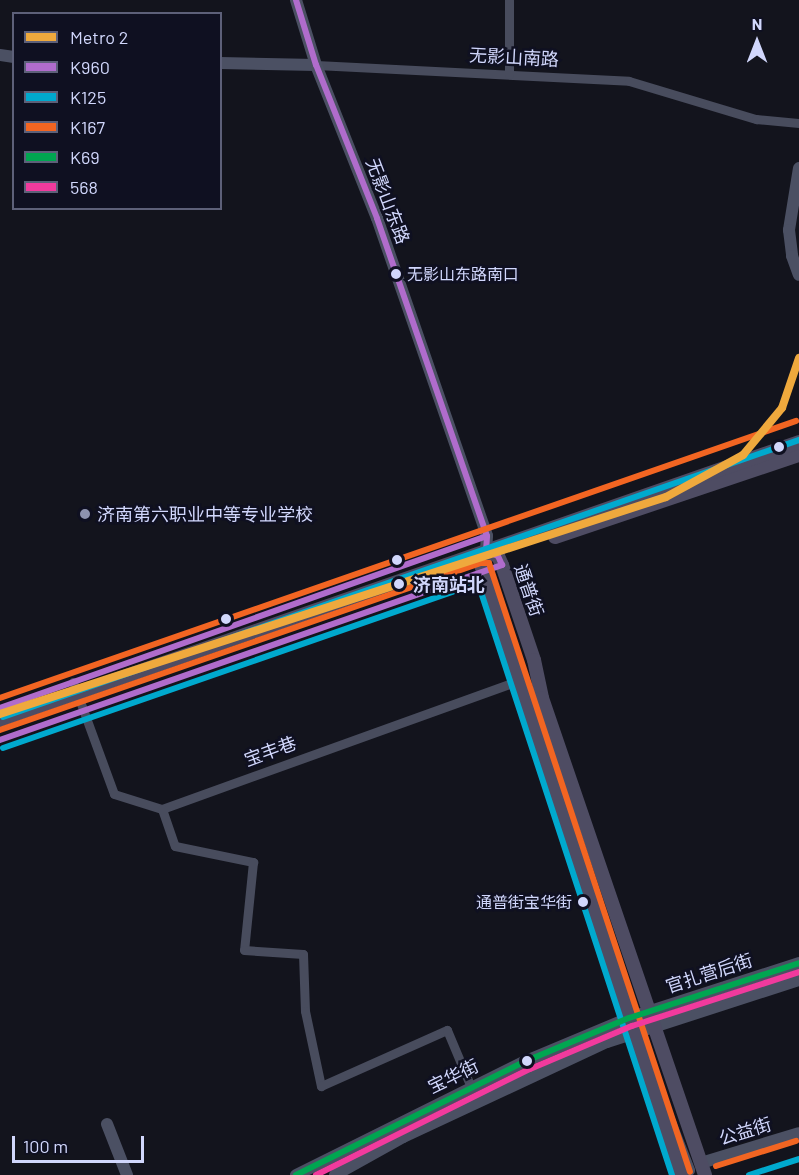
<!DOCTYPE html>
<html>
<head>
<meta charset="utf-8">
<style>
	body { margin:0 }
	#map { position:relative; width:799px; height:1175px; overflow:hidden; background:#13141d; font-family:Barlow,"Noto Sans SC",sans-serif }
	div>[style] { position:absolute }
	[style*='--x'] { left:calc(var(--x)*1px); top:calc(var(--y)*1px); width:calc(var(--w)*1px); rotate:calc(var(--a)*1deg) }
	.street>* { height:9px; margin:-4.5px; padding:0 4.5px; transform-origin:4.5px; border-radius:4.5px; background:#484c5d }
	.secondary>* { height:12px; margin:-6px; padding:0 6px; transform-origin:6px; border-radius:6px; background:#4b5063 }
	.primary>* { height:14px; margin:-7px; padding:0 7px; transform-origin:7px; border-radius:7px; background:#4e4c63 }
	.bus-1>* { height:6px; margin:-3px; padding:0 3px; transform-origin:3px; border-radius:3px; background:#b06ccc }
	.bus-2>* { height:6px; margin:-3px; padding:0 3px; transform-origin:3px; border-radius:3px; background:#00a9ce }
	.bus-3>* { height:6px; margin:-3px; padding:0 3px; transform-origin:3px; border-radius:3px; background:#f26522 }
	.bus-4>* { height:6px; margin:-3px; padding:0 3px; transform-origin:3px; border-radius:3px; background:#00a651 }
	.bus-5>* { height:6px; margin:-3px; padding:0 3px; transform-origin:3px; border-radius:3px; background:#f13a9d }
	.metro-1>* { height:8px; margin:-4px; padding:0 4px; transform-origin:4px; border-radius:4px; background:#efa93d }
	.dots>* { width:16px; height:16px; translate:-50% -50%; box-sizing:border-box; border:3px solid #0f1021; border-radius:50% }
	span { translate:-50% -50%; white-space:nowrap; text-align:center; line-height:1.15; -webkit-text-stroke:5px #0f1021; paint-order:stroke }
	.bus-label { font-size:16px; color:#d1d7fc }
	.left { translate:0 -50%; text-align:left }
	.right { translate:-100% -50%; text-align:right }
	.street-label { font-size:18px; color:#d1d7fc }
	.poi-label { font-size:18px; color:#d1d7fc }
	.stop-label { font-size:18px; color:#d1d7fc; font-weight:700 }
	.legend { position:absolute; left:12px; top:12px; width:210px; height:198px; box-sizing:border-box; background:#0f1021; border:2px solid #5d6079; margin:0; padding:8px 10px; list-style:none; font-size:18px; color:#d1d7fc }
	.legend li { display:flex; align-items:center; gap:12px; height:30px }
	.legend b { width:30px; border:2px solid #5d6079 }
	.north { position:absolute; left:727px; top:12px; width:60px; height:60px; -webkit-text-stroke:4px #0f1021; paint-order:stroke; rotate:0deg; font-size:16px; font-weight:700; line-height:24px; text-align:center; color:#d1d7fc }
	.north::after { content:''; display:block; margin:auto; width:21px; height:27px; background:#d1d7fc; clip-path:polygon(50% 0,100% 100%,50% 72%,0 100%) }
	.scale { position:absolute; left:12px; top:1136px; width:132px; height:27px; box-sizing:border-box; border:3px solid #d1d7fc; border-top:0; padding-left:8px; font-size:18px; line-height:21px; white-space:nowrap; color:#d1d7fc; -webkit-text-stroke:4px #0f1021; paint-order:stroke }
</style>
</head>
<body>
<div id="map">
	<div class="street">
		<i style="--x:316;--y:65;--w:313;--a:2.9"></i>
		<i style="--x:629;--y:81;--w:133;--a:16.7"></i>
		<i style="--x:756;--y:119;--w:43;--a:5.3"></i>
		<i style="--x:509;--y:74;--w:74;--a:-90"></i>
		<i style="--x:73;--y:682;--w:119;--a:69.9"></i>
		<i style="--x:114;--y:794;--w:50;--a:17.4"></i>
		<i style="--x:162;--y:809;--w:381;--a:-19.8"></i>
		<i style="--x:162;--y:809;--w:39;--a:71"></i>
		<i style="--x:175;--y:846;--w:80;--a:11.6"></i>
		<i style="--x:253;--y:862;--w:88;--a:95.8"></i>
		<i style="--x:244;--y:950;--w:59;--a:3.9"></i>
		<i style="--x:303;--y:954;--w:57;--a:88"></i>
		<i style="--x:305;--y:1011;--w:77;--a:78"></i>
		<i style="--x:321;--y:1086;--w:138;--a:-24"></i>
		<i style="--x:447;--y:1030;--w:62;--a:67.2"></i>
	</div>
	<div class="secondary">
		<i style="--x:296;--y:0;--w:68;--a:72.9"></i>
		<i style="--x:316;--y:65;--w:165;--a:68.3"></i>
		<i style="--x:377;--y:218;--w:336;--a:70.9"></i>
		<i style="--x:487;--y:536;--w:15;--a:94"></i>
		<i style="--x:0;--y:55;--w:14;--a:8"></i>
		<i style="--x:220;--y:63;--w:96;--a:1.2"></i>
		<i style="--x:799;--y:168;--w:63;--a:99.2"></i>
		<i style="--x:789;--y:230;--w:26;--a:83"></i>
		<i style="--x:792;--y:256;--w:20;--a:70"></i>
		<i style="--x:659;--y:1094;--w:82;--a:68.5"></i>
		<i style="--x:107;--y:1124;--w:55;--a:68.6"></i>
		<i style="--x:701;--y:1163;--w:102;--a:-17"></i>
		<i style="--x:296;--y:1175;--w:257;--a:-26.4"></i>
		<i style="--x:526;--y:1061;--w:112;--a:-22.7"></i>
		<i style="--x:629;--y:1018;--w:179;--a:-17.9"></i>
		<i style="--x:335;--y:1175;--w:78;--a:-29.2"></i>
		<i style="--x:403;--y:1137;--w:225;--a:-25"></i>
		<i style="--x:607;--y:1042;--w:202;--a:-17.9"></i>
	</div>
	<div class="primary">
		<i style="--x:555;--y:537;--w:257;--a:-18.6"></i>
		<i style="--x:0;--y:720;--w:846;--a:-19.18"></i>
		<i style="--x:681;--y:1175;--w:645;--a:-108.15"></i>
		<i style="--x:480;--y:562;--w:13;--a:-61"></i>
		<i style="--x:486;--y:551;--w:13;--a:23"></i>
		<i style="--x:498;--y:556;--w:10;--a:66"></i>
		<i style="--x:502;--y:565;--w:100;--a:71.4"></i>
		<i style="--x:534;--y:660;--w:39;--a:78"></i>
		<i style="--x:542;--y:698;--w:504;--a:71.13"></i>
	</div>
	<div class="bus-1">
		<i style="--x:0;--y:708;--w:516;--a:-19.45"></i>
		<i style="--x:0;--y:740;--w:532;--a:-19.22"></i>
		<i style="--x:502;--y:565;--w:10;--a:-114"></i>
		<i style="--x:498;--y:556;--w:13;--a:-157"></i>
		<i style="--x:486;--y:551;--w:15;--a:-86"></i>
		<i style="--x:487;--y:536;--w:336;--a:-109.1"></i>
		<i style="--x:377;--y:218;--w:165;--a:-111.7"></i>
		<i style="--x:316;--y:65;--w:68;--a:-107.1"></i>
	</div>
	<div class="bus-2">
		<i style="--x:3;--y:717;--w:843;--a:-19.19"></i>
		<i style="--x:3;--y:748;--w:503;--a:-19.16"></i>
		<i style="--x:478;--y:583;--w:623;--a:71.86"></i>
		<i style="--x:749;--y:1175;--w:52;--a:-17.7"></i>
	</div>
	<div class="bus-3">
		<i style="--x:0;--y:698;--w:843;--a:-19.19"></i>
		<i style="--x:0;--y:730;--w:509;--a:-19.15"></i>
		<i style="--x:481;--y:563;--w:8;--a:0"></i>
		<i style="--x:489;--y:563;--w:641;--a:71.73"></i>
		<i style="--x:716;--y:1166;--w:84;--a:-17.4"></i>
	</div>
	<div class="bus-4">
		<i style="--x:296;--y:1175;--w:257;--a:-26.4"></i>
		<i style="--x:526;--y:1061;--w:112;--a:-22.7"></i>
		<i style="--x:629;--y:1018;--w:179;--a:-17.9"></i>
	</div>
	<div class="bus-5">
		<i style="--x:316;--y:1175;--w:239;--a:-26.4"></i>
		<i style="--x:530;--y:1069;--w:111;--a:-22.9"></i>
		<i style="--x:632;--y:1026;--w:176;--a:-17.9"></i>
	</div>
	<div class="metro-1">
		<i style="--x:0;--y:714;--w:700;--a:-18.05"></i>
		<i style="--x:666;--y:497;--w:88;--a:-28.6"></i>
		<i style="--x:743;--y:455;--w:61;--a:-50.3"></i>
		<i style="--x:782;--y:408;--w:53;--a:-71.2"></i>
	</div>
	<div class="dots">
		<i style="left:396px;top:274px;background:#d1d7fc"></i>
		<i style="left:779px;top:447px;background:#d1d7fc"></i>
		<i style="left:85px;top:514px;background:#8e93ae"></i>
		<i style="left:397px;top:560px;background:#d1d7fc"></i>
		<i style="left:399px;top:584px;background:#d1d7fc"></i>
		<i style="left:226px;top:619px;background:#d1d7fc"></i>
		<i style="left:583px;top:902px;background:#d1d7fc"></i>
		<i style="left:527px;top:1061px;background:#d1d7fc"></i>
	</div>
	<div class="bus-label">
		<span class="left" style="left:407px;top:274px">无影山东路南口</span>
		<span class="right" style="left:572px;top:902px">通普街宝华街</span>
	</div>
	<div class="street-label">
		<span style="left:514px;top:57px;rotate:3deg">无影山南路</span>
		<span style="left:388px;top:201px;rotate:69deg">无影山东路</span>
		<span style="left:529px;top:590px;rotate:71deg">通普街</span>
		<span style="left:270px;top:751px;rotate:-20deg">宝丰巷</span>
		<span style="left:709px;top:973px;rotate:-18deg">官扎营后街</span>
		<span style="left:453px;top:1076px;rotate:-26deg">宝华街</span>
		<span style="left:745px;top:1131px;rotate:-17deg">公益街</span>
	</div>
	<div class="poi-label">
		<span class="left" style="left:97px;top:514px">济南第六职业中等专业学校</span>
	</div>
	<div class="stop-label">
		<span class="left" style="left:413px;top:584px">济南站北</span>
	</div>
	<ul class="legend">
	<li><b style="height:8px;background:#efa93d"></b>Metro 2</li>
	<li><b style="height:8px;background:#b06ccc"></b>K960</li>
	<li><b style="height:8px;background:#00a9ce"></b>K125</li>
	<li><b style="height:8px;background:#f26522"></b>K167</li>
	<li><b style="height:8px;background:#00a651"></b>K69</li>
	<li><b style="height:8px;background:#f13a9d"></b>568</li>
	</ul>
	<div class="north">N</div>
	<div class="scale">100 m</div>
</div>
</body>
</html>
